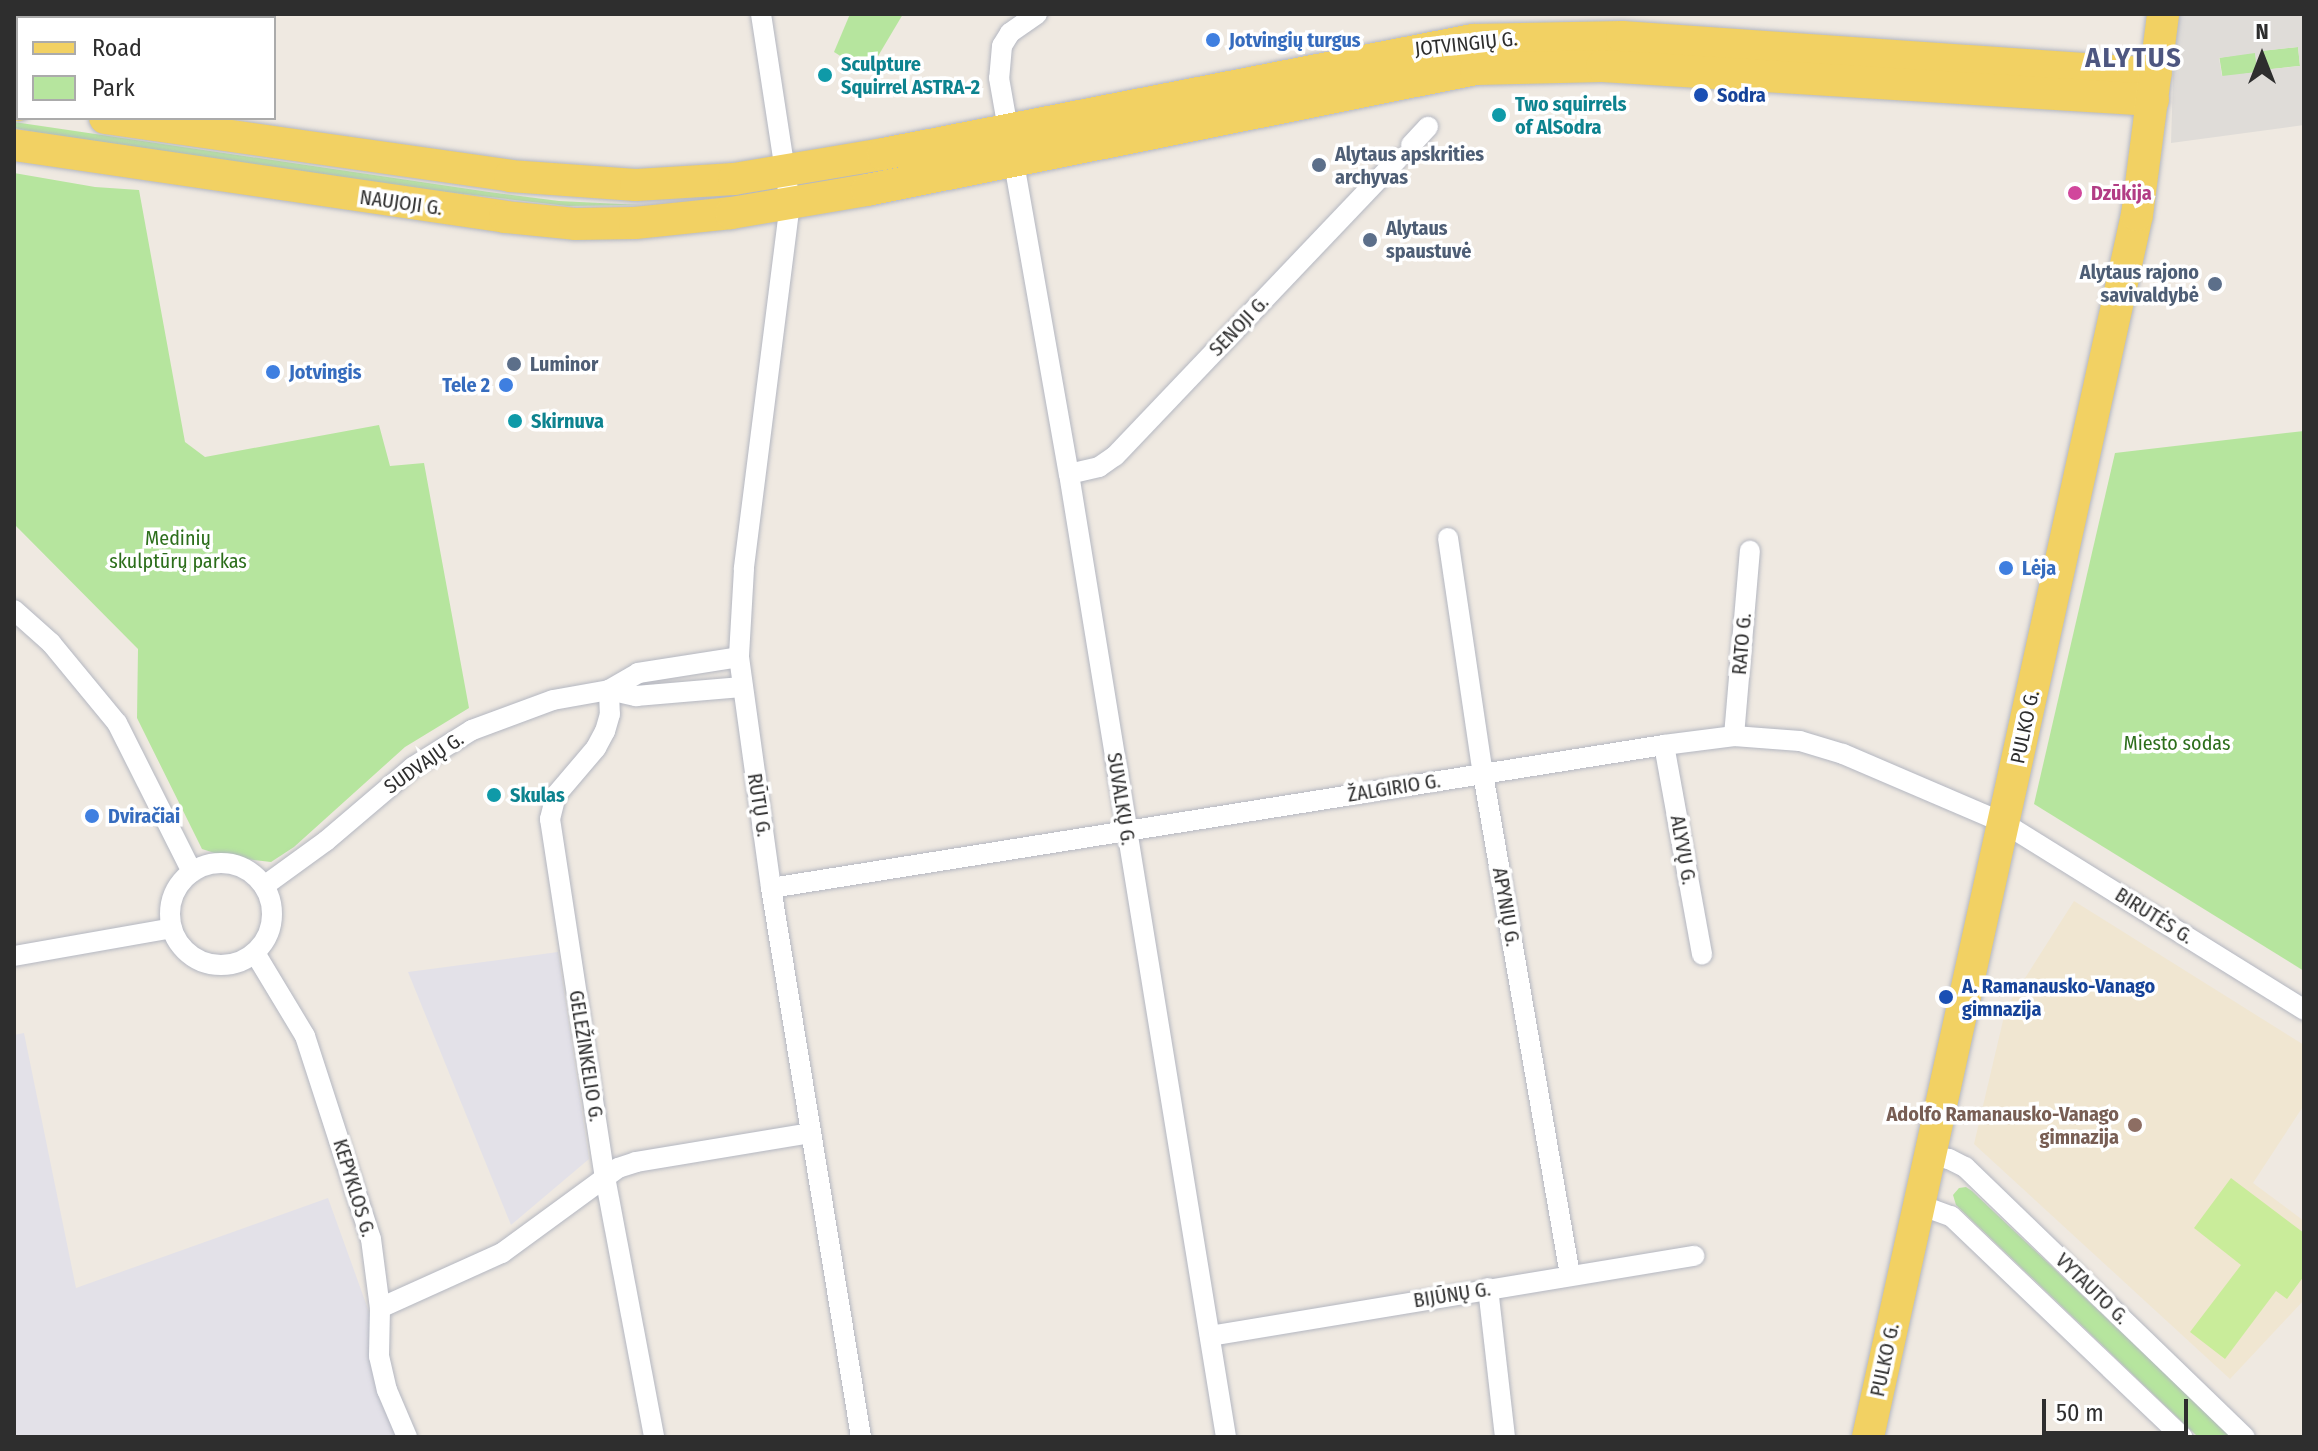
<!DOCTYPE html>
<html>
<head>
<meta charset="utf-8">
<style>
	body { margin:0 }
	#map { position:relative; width:2318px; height:1451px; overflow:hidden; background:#efe9e1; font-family:"Fira Sans Condensed",sans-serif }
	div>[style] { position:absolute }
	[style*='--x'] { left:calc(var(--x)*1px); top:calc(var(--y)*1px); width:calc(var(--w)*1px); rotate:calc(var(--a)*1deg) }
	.industrial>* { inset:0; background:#e3e1e8 }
	.education>* { inset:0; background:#f0e6d1 }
	.green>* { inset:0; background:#b6e59e; transform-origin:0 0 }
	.pitch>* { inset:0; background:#c9ec9a }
	.plaza>* { inset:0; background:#dfdcd8 }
	.roads { filter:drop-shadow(0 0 2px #b4b7c1) drop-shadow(0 0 2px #b4b7c1) }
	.street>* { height:20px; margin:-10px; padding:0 10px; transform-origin:10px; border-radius:10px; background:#fff }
	.street>.ring { margin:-10px; padding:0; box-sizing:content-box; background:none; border:20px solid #fff; border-radius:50% }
	.primary>* { height:32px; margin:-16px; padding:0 16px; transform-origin:16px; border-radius:16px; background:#f2d163 }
	.dots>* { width:22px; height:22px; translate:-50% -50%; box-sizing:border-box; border:4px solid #fff; border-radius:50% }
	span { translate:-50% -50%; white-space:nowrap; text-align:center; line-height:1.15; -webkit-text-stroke:7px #fff; paint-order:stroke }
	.shop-label { font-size:20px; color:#366cbe; font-weight:700 }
	.left { translate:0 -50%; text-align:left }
	.right { translate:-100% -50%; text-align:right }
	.street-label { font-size:20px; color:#2e2e2e }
	.culture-label { font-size:20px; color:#0d838f; font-weight:700 }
	.transit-label { font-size:20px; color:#164399; font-weight:700 }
	.service-label { font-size:20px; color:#4e5e75; font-weight:700 }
	.hotel-label { font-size:20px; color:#b23c85; font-weight:700 }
	.park-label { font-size:20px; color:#2c6e1b }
	.education-label { font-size:20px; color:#785e54; font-weight:700 }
	.district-label { font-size:28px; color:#4d5680; font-weight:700; letter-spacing:2px }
	.frame { position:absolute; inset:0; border:16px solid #2e2e2e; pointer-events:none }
	.legend { position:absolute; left:16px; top:16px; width:260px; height:104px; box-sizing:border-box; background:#fff; border:2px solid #ababab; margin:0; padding:10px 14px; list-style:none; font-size:24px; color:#2e2e2e }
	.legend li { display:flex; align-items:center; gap:16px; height:40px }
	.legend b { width:40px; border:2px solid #ababab }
	.north { position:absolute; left:2222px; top:16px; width:80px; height:80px; -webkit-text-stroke:6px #fff; paint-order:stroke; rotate:0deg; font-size:22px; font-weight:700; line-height:32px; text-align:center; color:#2e2e2e }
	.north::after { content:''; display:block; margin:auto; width:28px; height:36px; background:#2e2e2e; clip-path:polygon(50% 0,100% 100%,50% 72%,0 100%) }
	.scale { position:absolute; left:2042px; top:1399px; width:146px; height:36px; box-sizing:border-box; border:4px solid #2e2e2e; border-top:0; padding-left:10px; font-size:24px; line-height:28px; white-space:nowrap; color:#2e2e2e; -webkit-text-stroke:6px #fff; paint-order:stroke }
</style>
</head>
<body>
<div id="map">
	<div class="industrial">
		<i style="clip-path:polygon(558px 952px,589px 1159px,511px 1225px,408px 972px)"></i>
		<i style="clip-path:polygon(24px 1033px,76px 1288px,328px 1198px,414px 1437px,14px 1437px,14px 1035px)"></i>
	</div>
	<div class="education">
		<i style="clip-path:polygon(2074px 901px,2304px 1045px,2304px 1105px,2253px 1183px,2304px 1221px,2304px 1300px,2230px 1379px,1974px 1144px,2006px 1008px)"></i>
	</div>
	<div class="green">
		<i style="clip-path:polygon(850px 14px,903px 14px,868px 73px,834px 52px)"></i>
		<i style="left:2298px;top:47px;width:19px;height:36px;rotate:84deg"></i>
		<i style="left:2255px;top:52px;width:20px;height:36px;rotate:81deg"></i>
		<i style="clip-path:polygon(14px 122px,489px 192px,559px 201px,641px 205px,568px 206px,402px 187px,41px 133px,14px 128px)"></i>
		<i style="clip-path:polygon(14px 173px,95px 187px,139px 190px,185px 442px,205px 457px,379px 425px,390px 466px,424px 463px,469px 708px,405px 747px,294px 847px,271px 862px,227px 857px,202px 849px,137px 718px,138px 649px,14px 524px)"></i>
		<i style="clip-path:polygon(2304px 431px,2304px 971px,2034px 804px,2115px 453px)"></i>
		<i style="clip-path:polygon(1966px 1187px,1972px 1191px,2232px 1437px,2198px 1437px,1956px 1205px,1953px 1195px,1959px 1188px)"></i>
	</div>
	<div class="pitch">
		<i style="clip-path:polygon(2231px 1178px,2304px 1233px,2304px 1276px,2287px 1299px,2276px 1291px,2225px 1359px,2190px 1332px,2241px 1265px,2194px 1228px)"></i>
	</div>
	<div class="plaza">
		<i style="clip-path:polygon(evenodd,2192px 14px,2304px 14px,2304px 125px,2171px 143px,2175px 16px,2192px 14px,2298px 47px,2300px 66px,2264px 70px,2262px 51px,2298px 47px,2192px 14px,2255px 53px,2257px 72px,2222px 76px,2219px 58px,2255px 53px)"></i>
	</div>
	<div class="roads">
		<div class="street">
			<i style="--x:761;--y:14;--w:191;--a:81.3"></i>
			<i style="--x:790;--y:203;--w:369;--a:97.2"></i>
			<i style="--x:744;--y:569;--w:88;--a:93.3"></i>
			<i style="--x:739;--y:657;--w:233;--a:82.1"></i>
			<i style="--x:771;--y:888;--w:556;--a:80.69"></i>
			<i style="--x:1037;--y:14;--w:33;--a:145"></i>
			<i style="--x:1010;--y:33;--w:15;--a:122"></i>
			<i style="--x:1002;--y:46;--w:32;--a:95"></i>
			<i style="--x:999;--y:78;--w:402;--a:80"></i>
			<i style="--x:1069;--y:474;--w:976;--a:80.74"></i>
			<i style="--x:1411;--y:145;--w:25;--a:-47"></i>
			<i style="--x:1069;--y:474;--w:31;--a:-13"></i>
			<i style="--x:1099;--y:467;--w:19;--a:-35"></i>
			<i style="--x:1115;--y:456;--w:410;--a:-46.4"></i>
			<i style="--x:1448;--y:538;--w:239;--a:81.6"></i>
			<i style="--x:1483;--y:774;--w:508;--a:80.15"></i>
			<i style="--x:14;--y:610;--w:50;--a:41.7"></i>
			<i style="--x:51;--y:643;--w:104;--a:50.5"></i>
			<i style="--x:117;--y:723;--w:167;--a:63.3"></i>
			<i style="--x:609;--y:690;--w:24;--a:88"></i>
			<i style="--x:610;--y:714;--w:18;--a:106"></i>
			<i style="--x:605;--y:731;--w:19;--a:118"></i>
			<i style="--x:596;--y:748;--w:62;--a:130.4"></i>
			<i style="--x:556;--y:795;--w:25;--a:104"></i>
			<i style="--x:550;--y:819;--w:362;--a:81.3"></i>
			<i style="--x:605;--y:1177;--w:265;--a:79.3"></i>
			<i style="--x:609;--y:690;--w:28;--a:13"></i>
			<i style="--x:636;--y:696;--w:106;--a:-4.9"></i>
			<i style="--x:1734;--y:736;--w:186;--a:-85.1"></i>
			<i style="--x:1664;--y:745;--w:213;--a:79.7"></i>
			<i class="ring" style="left:170px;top:863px;width:82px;height:82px"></i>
			<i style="--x:264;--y:886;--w:77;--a:-36"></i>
			<i style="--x:326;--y:841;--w:114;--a:-40.4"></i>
			<i style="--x:413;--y:767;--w:70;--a:-32.1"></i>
			<i style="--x:472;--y:730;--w:86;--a:-20.3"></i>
			<i style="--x:553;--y:700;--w:57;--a:-10.1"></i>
			<i style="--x:609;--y:690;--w:34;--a:-30"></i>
			<i style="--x:638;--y:673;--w:102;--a:-9"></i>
			<i style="--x:771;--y:888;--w:904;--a:-9.1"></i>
			<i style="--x:1664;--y:745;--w:71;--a:-7.3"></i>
			<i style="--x:1734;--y:736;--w:66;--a:4.3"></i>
			<i style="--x:1800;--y:741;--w:45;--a:16.8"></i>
			<i style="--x:1843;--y:754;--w:175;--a:23.2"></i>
			<i style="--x:2004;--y:823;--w:354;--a:31.9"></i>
			<i style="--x:255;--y:953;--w:97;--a:58.9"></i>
			<i style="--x:305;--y:1036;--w:213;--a:72"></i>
			<i style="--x:371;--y:1239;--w:70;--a:82.6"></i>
			<i style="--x:380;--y:1308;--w:48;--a:91.2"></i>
			<i style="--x:379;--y:1356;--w:35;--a:77"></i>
			<i style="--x:387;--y:1390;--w:51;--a:66.9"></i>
			<i style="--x:14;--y:956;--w:160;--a:-10"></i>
			<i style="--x:1931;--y:1155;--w:18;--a:13"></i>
			<i style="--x:1949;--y:1159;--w:18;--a:27"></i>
			<i style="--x:1965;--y:1167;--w:389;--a:44"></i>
			<i style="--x:1920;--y:1205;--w:33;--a:20"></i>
			<i style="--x:1951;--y:1216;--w:320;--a:43.7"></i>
			<i style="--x:1488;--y:1288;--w:150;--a:83.5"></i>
			<i style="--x:380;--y:1308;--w:134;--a:-24.3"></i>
			<i style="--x:502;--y:1253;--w:144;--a:-36.2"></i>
			<i style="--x:618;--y:1168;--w:19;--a:-18"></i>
			<i style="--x:636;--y:1162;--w:177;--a:-9.4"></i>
			<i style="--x:1210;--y:1336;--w:491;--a:-9.4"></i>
		</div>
		<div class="primary">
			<i style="--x:14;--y:104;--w:4;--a:14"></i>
			<i style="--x:105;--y:118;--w:409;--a:8.1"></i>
			<i style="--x:510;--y:176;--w:126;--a:4.1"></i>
			<i style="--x:636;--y:185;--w:98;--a:-3.5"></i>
			<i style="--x:734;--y:179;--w:151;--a:-9.5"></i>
			<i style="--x:883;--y:154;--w:601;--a:-10.94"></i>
			<i style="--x:1473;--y:40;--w:149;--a:-1.2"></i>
			<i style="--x:1622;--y:37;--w:535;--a:3.96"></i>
			<i style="--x:14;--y:145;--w:496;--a:8.3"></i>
			<i style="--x:505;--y:217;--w:70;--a:5.7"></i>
			<i style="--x:575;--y:224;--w:60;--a:-1"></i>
			<i style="--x:635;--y:223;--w:97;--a:-5.9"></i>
			<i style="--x:731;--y:213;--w:138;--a:-9.6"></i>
			<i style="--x:867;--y:190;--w:621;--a:-11.24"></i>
			<i style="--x:1476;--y:69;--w:126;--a:-1.4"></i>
			<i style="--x:1602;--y:66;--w:552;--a:3.53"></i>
			<i style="--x:1868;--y:1437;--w:1251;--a:-77.59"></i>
			<i style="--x:2137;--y:215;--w:203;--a:-82.6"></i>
		</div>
	</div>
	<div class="dots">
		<i style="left:1213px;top:40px;background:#3f7fe0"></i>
		<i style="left:825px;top:75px;background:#0f9aa8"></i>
		<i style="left:1701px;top:95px;background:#1a4fb4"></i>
		<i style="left:1499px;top:115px;background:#0f9aa8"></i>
		<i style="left:1319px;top:165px;background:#5c6f8a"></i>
		<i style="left:2075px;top:193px;background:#d1479c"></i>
		<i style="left:1370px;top:240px;background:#5c6f8a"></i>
		<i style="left:2215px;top:284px;background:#5c6f8a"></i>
		<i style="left:514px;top:364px;background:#5c6f8a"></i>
		<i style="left:273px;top:372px;background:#3f7fe0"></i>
		<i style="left:506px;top:385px;background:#3f7fe0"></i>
		<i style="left:515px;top:421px;background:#0f9aa8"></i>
		<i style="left:2006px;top:568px;background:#3f7fe0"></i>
		<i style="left:494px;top:795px;background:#0f9aa8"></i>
		<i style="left:92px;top:816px;background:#3f7fe0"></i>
		<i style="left:1946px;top:997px;background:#1a4fb4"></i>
		<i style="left:2135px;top:1125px;background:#8d6e63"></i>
	</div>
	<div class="shop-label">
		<span class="left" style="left:1229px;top:40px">Jotvingių turgus</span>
		<span class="left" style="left:289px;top:372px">Jotvingis</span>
		<span class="right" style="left:490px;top:385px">Tele 2</span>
		<span class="left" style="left:2022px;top:568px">Lėja</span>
		<span class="left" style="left:108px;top:816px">Dviračiai</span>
	</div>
	<div class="street-label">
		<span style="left:1466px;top:44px;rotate:-6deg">JOTVINGIŲ G.</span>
		<span style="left:401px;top:203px;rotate:8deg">NAUJOJI G.</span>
		<span style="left:1239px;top:326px;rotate:-46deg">SENOJI G.</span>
		<span style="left:1742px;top:644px;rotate:-85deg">RATO G.</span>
		<span style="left:2025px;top:727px;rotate:-78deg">PULKO G.</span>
		<span style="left:424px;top:763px;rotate:-35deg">SUDVAJŲ G.</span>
		<span style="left:1394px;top:788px;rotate:-9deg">ŽALGIRIO G.</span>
		<span style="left:1121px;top:799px;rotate:81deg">SUVALKŲ G.</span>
		<span style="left:759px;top:805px;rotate:81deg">RŪTŲ G.</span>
		<span style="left:1683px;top:850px;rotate:80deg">ALYVŲ G.</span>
		<span style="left:1506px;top:907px;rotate:80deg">APYNIŲ G.</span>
		<span style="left:2154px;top:916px;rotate:32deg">BIRUTĖS G.</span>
		<span style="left:586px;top:1056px;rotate:81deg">GELEŽINKELIO G.</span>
		<span style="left:354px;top:1188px;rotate:73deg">KEPYKLOS G.</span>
		<span style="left:2092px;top:1289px;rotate:44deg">VYTAUTO G.</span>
		<span style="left:1452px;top:1295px;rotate:-9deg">BIJŪNŲ G.</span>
		<span style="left:1885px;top:1360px;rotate:-78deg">PULKO G.</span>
	</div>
	<div class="culture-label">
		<span class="left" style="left:841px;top:76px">Sculpture<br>Squirrel ASTRA-2</span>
		<span class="left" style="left:1515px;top:116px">Two squirrels<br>of AlSodra</span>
		<span class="left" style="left:531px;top:421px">Skirnuva</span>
		<span class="left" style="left:510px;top:795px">Skulas</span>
	</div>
	<div class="transit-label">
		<span class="left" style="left:1717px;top:95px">Sodra</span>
		<span class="left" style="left:1962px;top:998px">A. Ramanausko-Vanago<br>gimnazija</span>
	</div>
	<div class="service-label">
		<span class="left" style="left:1335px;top:166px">Alytaus apskrities<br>archyvas</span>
		<span class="left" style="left:1386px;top:240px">Alytaus<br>spaustuvė</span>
		<span class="right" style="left:2199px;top:284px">Alytaus rajono<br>savivaldybė</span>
		<span class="left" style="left:530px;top:364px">Luminor</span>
	</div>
	<div class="hotel-label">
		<span class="left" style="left:2091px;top:193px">Dzūkija</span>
	</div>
	<div class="park-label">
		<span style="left:178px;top:550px">Medinių<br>skulptūrų parkas</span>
		<span style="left:2177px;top:743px">Miesto sodas</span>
	</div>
	<div class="education-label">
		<span class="right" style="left:2119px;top:1126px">Adolfo Ramanausko-Vanago<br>gimnazija</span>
	</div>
	<div class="district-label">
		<span style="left:2134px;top:58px">ALYTUS</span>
	</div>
	<div class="frame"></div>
	<ul class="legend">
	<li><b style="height:10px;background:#f2d163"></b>Road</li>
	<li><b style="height:22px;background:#b6e59e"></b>Park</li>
	</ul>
	<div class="north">N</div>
	<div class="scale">50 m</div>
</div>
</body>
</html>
